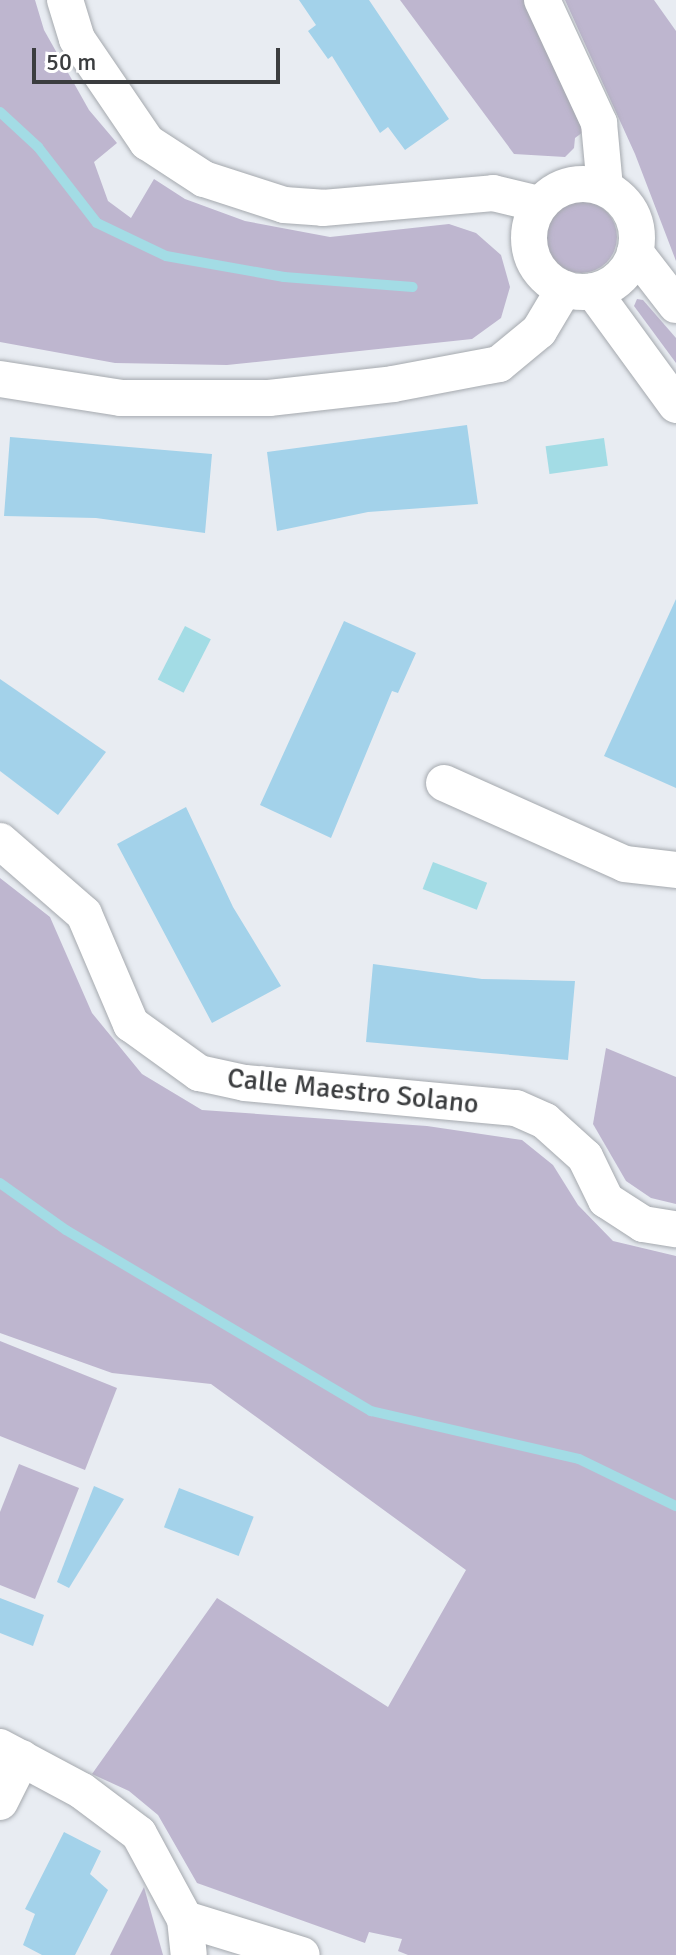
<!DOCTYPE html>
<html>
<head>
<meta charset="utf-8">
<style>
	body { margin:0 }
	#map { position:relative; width:676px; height:1955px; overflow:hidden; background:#e8ecf2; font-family:Signika,sans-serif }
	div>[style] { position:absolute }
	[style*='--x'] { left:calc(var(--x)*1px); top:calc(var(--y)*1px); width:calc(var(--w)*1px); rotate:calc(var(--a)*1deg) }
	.green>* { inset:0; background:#beb6cf }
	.round { border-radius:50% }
	.water>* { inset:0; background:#a3dce5; transform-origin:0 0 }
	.stream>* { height:10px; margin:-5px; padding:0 5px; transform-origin:5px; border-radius:5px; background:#a3dce5 }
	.building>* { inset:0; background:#a3d2ea; transform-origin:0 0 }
	.roads { filter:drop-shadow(0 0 2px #a5a9ae) drop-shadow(0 0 2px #a5a9ae) }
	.street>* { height:36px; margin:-18px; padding:0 18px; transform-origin:18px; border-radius:18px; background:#fff }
	.street>.ring { margin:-18px; padding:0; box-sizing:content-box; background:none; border:36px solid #fff; border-radius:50% }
	span { translate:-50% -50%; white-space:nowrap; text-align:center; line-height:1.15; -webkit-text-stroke:8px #fff; paint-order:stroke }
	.street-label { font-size:28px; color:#3b3d3f }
	.scale { position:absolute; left:32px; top:48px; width:248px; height:36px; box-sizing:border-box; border:4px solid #3b3d3f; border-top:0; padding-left:10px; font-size:24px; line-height:28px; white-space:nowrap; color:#3b3d3f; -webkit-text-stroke:6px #fff; paint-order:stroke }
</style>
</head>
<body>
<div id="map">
	<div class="green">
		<i style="clip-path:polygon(0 0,35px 0,44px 30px,89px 110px,117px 143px,94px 162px,108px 201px,131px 218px,154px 179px,185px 199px,245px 221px,330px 237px,449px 224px,476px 233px,501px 255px,510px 287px,501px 318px,472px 339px,227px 365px,115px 363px,0 342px)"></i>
		<i style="clip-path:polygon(400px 0,528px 0,583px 132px,575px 138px,574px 148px,565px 157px,514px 154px)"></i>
		<i style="clip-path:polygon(565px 0,654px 0,676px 31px,676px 261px,635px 154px)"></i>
		<i class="round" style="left:545px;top:201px;width:72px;height:72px"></i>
		<i style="clip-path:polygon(637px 299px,643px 300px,676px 338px,676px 363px,634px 306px)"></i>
		<i style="clip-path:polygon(0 878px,50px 917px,92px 1013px,142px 1074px,202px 1110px,427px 1126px,522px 1140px,553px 1165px,578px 1205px,613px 1241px,676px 1256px,676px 1955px,408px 1955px,398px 1951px,402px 1939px,369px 1932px,365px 1943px,197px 1883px,158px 1815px,129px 1791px,92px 1774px,217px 1598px,388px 1707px,466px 1570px,211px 1384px,112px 1373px,0 1333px)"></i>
		<i style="clip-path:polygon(606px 1048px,676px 1077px,676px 1204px,651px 1198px,626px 1181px,593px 1124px)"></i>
		<i style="clip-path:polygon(0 1341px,117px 1388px,85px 1470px,0 1436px)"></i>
		<i style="clip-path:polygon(19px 1464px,79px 1488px,35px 1599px,0 1585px,0 1512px)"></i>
		<i style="clip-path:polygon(144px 1887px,163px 1955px,110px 1955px)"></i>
	</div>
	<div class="water">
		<i style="left:604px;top:438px;width:28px;height:59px;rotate:82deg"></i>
		<i style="left:185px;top:626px;width:29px;height:60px;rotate:27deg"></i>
		<i style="left:433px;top:862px;width:58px;height:29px;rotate:21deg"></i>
	</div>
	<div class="stream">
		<i style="--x:0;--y:112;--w:52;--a:42.6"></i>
		<i style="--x:38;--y:147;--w:96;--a:52.2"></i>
		<i style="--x:97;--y:223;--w:76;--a:25.6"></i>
		<i style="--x:166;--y:256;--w:120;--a:10.1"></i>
		<i style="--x:284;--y:277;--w:129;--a:4.4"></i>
		<i style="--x:0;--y:1183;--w:81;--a:35.5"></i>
		<i style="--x:66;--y:1230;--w:355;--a:30.7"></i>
		<i style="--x:371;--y:1411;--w:213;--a:13"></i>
		<i style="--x:579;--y:1459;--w:108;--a:25.9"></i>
	</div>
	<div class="building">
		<i style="clip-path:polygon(299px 0,369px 0,449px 119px,405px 150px,388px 127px,380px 133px,332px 56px,328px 59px,308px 31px,316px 25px)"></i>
		<i style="clip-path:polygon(467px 425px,478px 504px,368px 512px,277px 531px,267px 452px)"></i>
		<i style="clip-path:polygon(10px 437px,212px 454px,205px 533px,96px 518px,4px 516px)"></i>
		<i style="clip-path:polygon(676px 599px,676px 788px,604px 756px)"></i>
		<i style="clip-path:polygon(344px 621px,416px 653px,398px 693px,392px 691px,331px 838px,260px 805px)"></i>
		<i style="clip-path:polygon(0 679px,106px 752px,58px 815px,0 771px)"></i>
		<i style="clip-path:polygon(186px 807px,233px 907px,281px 986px,212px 1023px,117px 844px)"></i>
		<i style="clip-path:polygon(373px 964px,482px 979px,575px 981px,568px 1060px,366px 1042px)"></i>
		<i style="clip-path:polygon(94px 1486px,124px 1499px,69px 1588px,57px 1582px)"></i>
		<i style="left:179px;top:1488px;width:80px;height:42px;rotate:21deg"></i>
		<i style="clip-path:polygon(0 1598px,44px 1615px,33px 1646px,0 1633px)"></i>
		<i style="clip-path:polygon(64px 1832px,101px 1851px,90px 1874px,108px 1890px,75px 1955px,42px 1955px,23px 1945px,35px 1914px,25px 1909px)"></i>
	</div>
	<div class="roads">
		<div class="street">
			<i style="--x:65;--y:0;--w:41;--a:72.9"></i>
			<i style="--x:77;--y:39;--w:125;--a:55.8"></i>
			<i style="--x:147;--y:142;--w:68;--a:33"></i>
			<i style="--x:204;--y:179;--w:84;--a:18"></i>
			<i style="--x:284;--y:205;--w:39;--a:4"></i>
			<i style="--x:323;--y:208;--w:171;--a:-5"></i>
			<i style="--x:493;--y:193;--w:47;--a:13.4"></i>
			<i style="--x:542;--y:0;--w:136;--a:65.1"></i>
			<i style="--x:599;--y:123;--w:65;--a:84.7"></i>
			<i class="ring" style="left:529px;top:184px;width:72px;height:72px"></i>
			<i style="--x:635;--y:252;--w:67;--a:52.3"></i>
			<i style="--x:593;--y:291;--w:141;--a:53.9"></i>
			<i style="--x:0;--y:379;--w:122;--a:8.9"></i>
			<i style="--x:121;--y:398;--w:148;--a:0"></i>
			<i style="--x:269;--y:398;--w:125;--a:-6.4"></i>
			<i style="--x:393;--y:384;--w:108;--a:-10.7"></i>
			<i style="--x:499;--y:364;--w:52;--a:-39.5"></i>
			<i style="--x:539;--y:331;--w:49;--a:-59.2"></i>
			<i style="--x:444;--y:783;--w:198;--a:24.1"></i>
			<i style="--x:625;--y:864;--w:51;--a:6.7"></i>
			<i style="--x:0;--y:841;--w:111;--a:41"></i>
			<i style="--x:84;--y:914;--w:120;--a:66.9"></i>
			<i style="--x:131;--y:1024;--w:84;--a:35.8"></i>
			<i style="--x:199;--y:1073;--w:47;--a:12.3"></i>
			<i style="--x:245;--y:1083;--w:272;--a:5.3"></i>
			<i style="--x:516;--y:1108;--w:32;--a:24"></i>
			<i style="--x:545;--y:1121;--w:54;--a:42"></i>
			<i style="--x:585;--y:1157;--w:48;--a:64"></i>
			<i style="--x:606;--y:1200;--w:44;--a:33"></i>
			<i style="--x:643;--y:1224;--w:33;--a:9"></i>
			<i style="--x:0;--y:1747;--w:93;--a:28.2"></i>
			<i style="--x:82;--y:1791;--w:71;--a:37"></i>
			<i style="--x:139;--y:1834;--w:97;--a:61.6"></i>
			<i style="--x:185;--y:1919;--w:36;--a:84"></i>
			<i style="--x:0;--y:1802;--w:49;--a:-63.4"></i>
			<i style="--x:185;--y:1919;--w:122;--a:17.1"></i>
		</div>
	</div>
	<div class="street-label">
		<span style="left:353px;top:1091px;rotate:6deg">Calle Maestro Solano</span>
	</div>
	<div class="scale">50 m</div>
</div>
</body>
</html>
